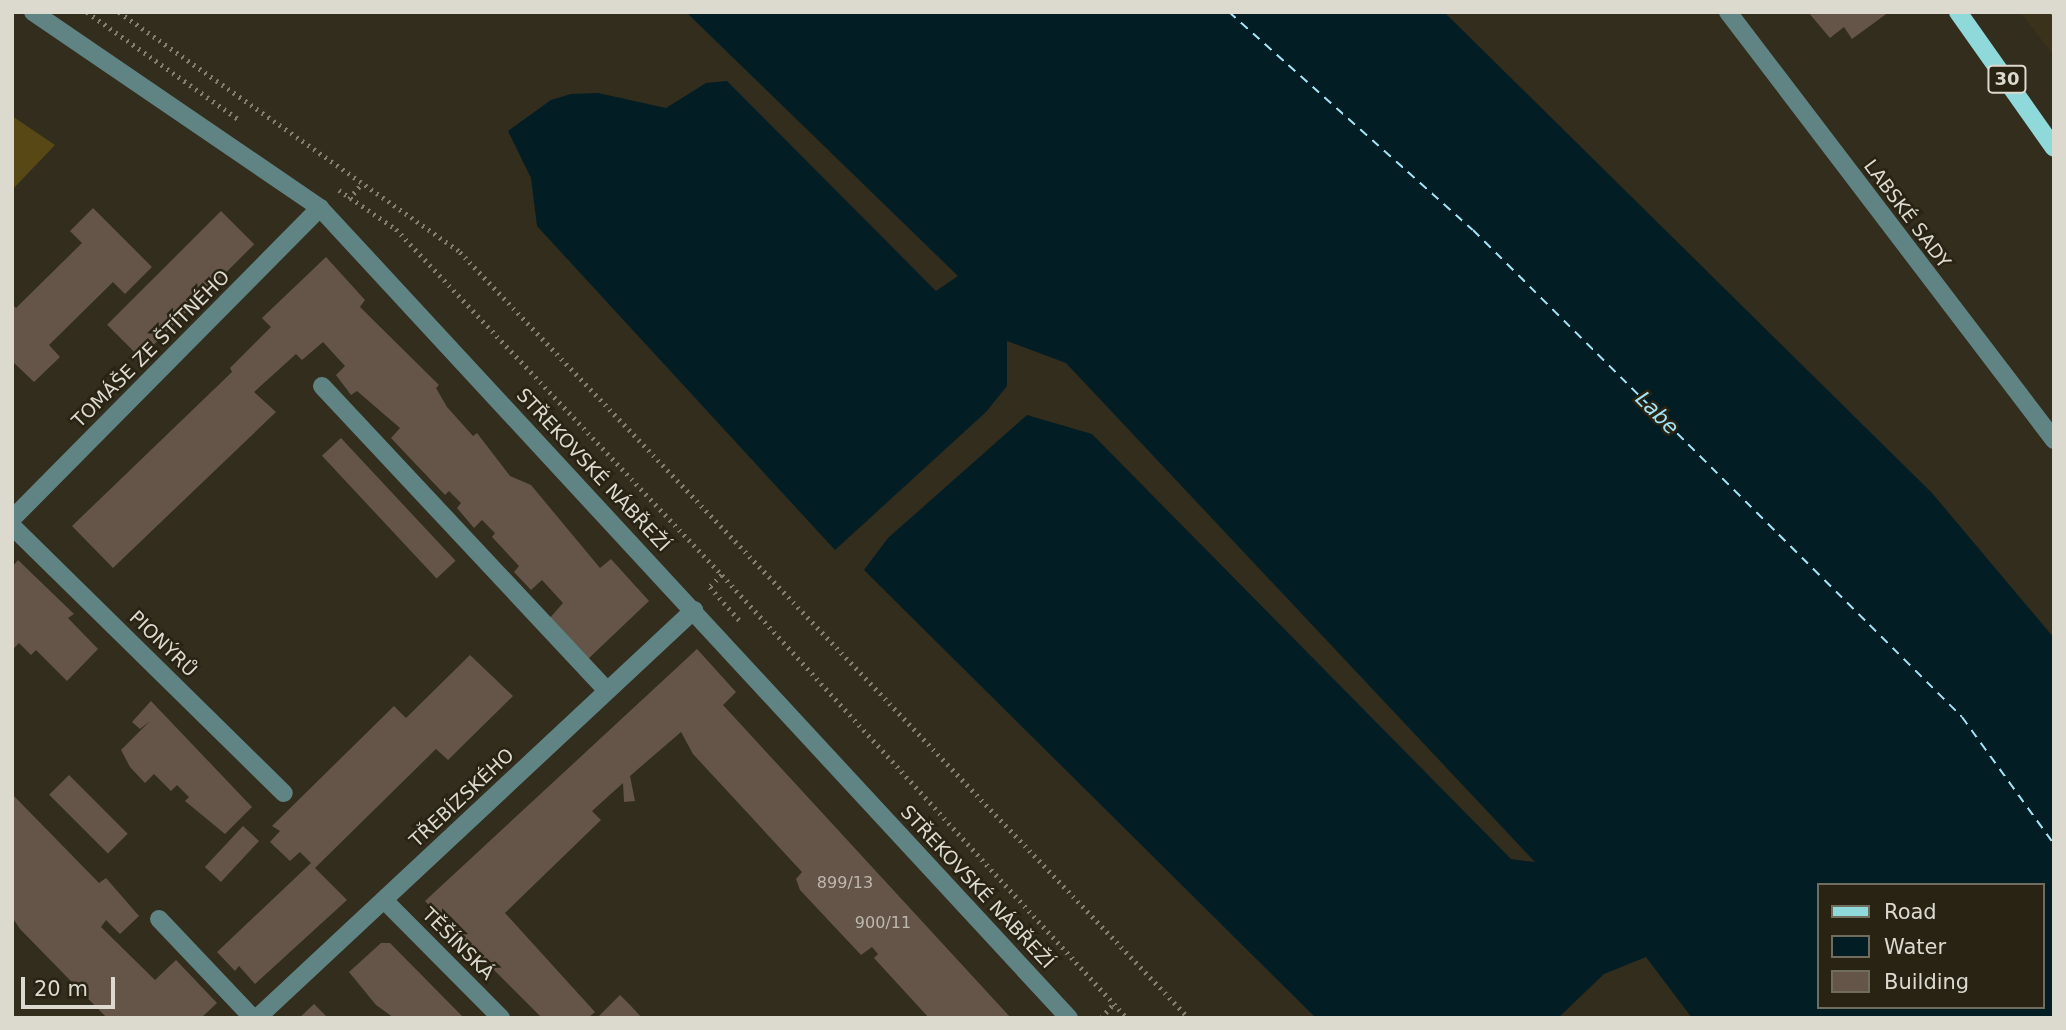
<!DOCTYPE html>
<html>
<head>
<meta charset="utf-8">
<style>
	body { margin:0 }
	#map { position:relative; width:2066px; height:1030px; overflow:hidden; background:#322d1d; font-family:"DejaVu Sans",sans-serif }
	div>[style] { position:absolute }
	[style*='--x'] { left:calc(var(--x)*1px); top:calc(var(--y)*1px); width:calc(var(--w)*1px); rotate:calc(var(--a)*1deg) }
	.built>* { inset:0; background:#3a321b }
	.green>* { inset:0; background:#584815 }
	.water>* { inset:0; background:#031d24 }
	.ferry>* { height:2px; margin-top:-1px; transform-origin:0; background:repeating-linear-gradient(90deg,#a3e4f6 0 9px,transparent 0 16px) }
	.building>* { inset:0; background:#655549; transform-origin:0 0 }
	.path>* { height:4.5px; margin-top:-2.25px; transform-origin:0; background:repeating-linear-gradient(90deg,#827e70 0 2px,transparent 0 7px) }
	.minor>* { height:18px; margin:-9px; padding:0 9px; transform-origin:9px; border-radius:9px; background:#608383 }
	.major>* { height:18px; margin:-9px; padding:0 9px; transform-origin:9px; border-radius:9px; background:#8fd9da }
	.rail>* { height:5px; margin-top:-2.5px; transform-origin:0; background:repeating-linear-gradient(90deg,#9e9b8e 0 9px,transparent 0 18px) }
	span { translate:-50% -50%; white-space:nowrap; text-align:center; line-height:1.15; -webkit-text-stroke:5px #282313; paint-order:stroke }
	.number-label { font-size:16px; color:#beb8ae }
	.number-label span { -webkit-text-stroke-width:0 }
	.shield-label span { padding:2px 5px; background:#282313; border:2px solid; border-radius:5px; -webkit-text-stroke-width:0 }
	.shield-label { font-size:18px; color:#dcd9cf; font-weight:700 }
	.street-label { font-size:19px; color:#dcd9cf }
	.water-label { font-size:21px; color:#a3e4f6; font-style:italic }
	.frame { position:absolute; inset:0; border:14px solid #dcd9cf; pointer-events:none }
	.legend { position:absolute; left:1817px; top:883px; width:228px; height:126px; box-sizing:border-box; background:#282313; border:2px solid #706c5e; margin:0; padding:9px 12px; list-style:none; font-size:21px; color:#dcd9cf }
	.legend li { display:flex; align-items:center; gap:14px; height:35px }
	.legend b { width:35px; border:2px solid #706c5e }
	.scale { position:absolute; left:21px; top:977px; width:94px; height:32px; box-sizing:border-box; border:4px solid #dcd9cf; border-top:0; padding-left:9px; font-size:21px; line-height:24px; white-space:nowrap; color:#dcd9cf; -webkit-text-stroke:5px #282313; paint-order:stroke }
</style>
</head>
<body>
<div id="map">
	<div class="built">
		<i style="clip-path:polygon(2020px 12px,2054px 12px,2054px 56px)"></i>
	</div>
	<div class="green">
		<i style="clip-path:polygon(12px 116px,55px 145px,12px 190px)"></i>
	</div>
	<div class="water">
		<i style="clip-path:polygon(evenodd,686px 12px,1444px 12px,1932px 493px,2054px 638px,2054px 1018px,1692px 1018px,1646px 957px,1604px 974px,1558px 1018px,1316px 1018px,864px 570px,888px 538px,1027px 415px,1092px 434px,1511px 859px,1535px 862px,1066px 363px,1007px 341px,1007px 386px,986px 412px,835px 550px,537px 226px,531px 178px,508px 131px,551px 100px,571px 94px,598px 93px,666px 108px,706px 83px,727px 81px,936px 291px,958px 276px,686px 12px,1819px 885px,2043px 885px,2043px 1007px,1819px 1007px,1819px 885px)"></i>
	</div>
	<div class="ferry">
		<i style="--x:1229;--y:12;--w:327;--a:41.8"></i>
		<i style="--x:1473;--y:230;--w:690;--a:44.88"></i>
		<i style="--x:1962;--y:717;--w:157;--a:54.1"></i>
	</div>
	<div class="building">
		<i style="clip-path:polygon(1808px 12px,1889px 12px,1852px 39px,1844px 27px,1830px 38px)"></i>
		<i style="clip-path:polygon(93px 208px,152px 267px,125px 294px,113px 282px,49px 345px,60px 357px,34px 382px,12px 361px,12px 304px,16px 308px,82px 243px,70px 231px)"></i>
		<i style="left:221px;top:211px;width:47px;height:161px;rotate:45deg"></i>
		<i style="clip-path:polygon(326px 257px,365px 300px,360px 307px,439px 385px,436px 388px,447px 407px,473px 436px,477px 433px,510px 476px,531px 485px,600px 568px,611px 559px,649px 601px,587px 660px,549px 619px,563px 603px,542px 580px,531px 590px,514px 572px,519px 566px,492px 537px,495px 533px,482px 520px,474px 528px,457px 508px,461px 503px,449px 491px,445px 495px,391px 438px,400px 428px,357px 391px,351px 395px,336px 375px,345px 366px,323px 342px,302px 360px,296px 354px,254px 392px,276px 412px,113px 568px,72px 526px,232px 372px,230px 368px,271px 327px,262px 318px)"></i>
		<i style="left:341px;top:438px;width:168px;height:26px;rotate:47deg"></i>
		<i style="clip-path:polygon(18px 560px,74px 614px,68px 618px,98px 649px,67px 681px,36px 650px,31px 655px,19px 643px,12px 650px,12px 567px)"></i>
		<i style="clip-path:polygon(697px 649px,736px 692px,723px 705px,1011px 1018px,929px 1018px,874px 958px,878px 954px,872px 947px,861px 955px,800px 890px,796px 879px,802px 872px,693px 754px,681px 732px,630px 776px,635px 801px,624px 802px,623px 783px,592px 811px,601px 820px,505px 913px,595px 1012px,588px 1018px,542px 1018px,425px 901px)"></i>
		<i style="clip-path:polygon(470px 655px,513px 696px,448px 760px,436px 749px,315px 868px,347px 900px,255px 984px,239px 966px,235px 971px,217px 952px,311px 863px,300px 852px,290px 861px,270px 842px,280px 831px,272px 826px,394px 706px,406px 718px)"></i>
		<i style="clip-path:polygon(151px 701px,252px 807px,225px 834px,185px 801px,189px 797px,177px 785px,171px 791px,154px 774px,145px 783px,130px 767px,121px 750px,150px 721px,140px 729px,132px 722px)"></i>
		<i style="left:69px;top:775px;width:83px;height:28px;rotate:45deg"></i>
		<i style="clip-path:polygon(12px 794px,99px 883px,106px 878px,139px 916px,120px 934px,106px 920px,101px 927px,155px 980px,176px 960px,217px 1003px,201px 1018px,107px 1018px,20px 929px,12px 917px)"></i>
		<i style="left:243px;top:826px;width:22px;height:56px;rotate:43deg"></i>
		<i style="clip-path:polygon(381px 943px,390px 943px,464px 1018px,394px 1018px,376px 1005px,349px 972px)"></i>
		<i style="clip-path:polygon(620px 995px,631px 1006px,642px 1018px,597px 1018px)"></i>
		<i style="clip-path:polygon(314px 1004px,328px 1018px,299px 1018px)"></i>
	</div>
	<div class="path">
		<i style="--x:87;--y:12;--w:185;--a:35.3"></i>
		<i style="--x:119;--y:12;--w:417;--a:35.1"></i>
		<i style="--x:460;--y:252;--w:1057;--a:46.42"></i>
		<i style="--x:339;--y:190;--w:69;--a:34.4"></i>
		<i style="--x:396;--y:229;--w:475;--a:46.7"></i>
		<i style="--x:722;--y:575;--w:600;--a:47.57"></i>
		<i style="--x:349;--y:199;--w:21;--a:-51"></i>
		<i style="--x:722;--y:575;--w:17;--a:135"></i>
		<i style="--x:710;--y:587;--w:48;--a:48.4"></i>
		<i style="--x:1101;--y:1018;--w:20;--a:-49"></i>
	</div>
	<div class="minor">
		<i style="--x:33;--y:12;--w:348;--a:34.3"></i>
		<i style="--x:320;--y:208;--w:1103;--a:47.24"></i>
		<i style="--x:1728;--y:12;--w:538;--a:52.7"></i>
		<i style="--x:322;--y:386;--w:417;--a:46.9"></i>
		<i style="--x:12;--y:519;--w:438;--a:-45.3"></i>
		<i style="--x:12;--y:526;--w:381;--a:44.5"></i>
		<i style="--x:384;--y:900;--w:166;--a:45.2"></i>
		<i style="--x:159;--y:919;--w:137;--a:46.5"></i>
		<i style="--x:257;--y:1018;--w:598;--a:-43.03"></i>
	</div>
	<div class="major">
		<i style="--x:1958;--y:12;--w:166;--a:54.8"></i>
	</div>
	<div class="rail">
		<i style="--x:2053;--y:12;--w:1;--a:45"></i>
	</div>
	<div class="number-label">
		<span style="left:845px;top:883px">899/13</span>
		<span style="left:883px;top:923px">900/11</span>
	</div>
	<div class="shield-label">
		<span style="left:2007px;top:79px">30</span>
	</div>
	<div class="street-label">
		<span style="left:1907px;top:214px;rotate:53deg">LABSKÉ SADY</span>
		<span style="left:151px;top:349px;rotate:-45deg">TOMÁŠE ZE ŠTÍTNÉHO</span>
		<span style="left:593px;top:470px;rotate:47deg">STŘEKOVSKÉ NÁBŘEŽÍ</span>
		<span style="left:163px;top:644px;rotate:44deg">PIONÝRŮ</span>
		<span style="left:462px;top:798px;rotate:-43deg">TŘEBÍZSKÉHO</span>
		<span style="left:977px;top:887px;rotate:47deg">STŘEKOVSKÉ NÁBŘEŽÍ</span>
		<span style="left:458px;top:944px;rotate:45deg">TĚŠÍNSKÁ</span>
	</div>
	<div class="water-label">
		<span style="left:1657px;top:413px;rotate:45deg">Labe</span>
	</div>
	<div class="frame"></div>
	<ul class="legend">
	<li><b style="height:9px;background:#8fd9da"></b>Road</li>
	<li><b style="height:19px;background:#031d24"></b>Water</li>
	<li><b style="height:19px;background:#655549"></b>Building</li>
	</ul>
	<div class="scale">20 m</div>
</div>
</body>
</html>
